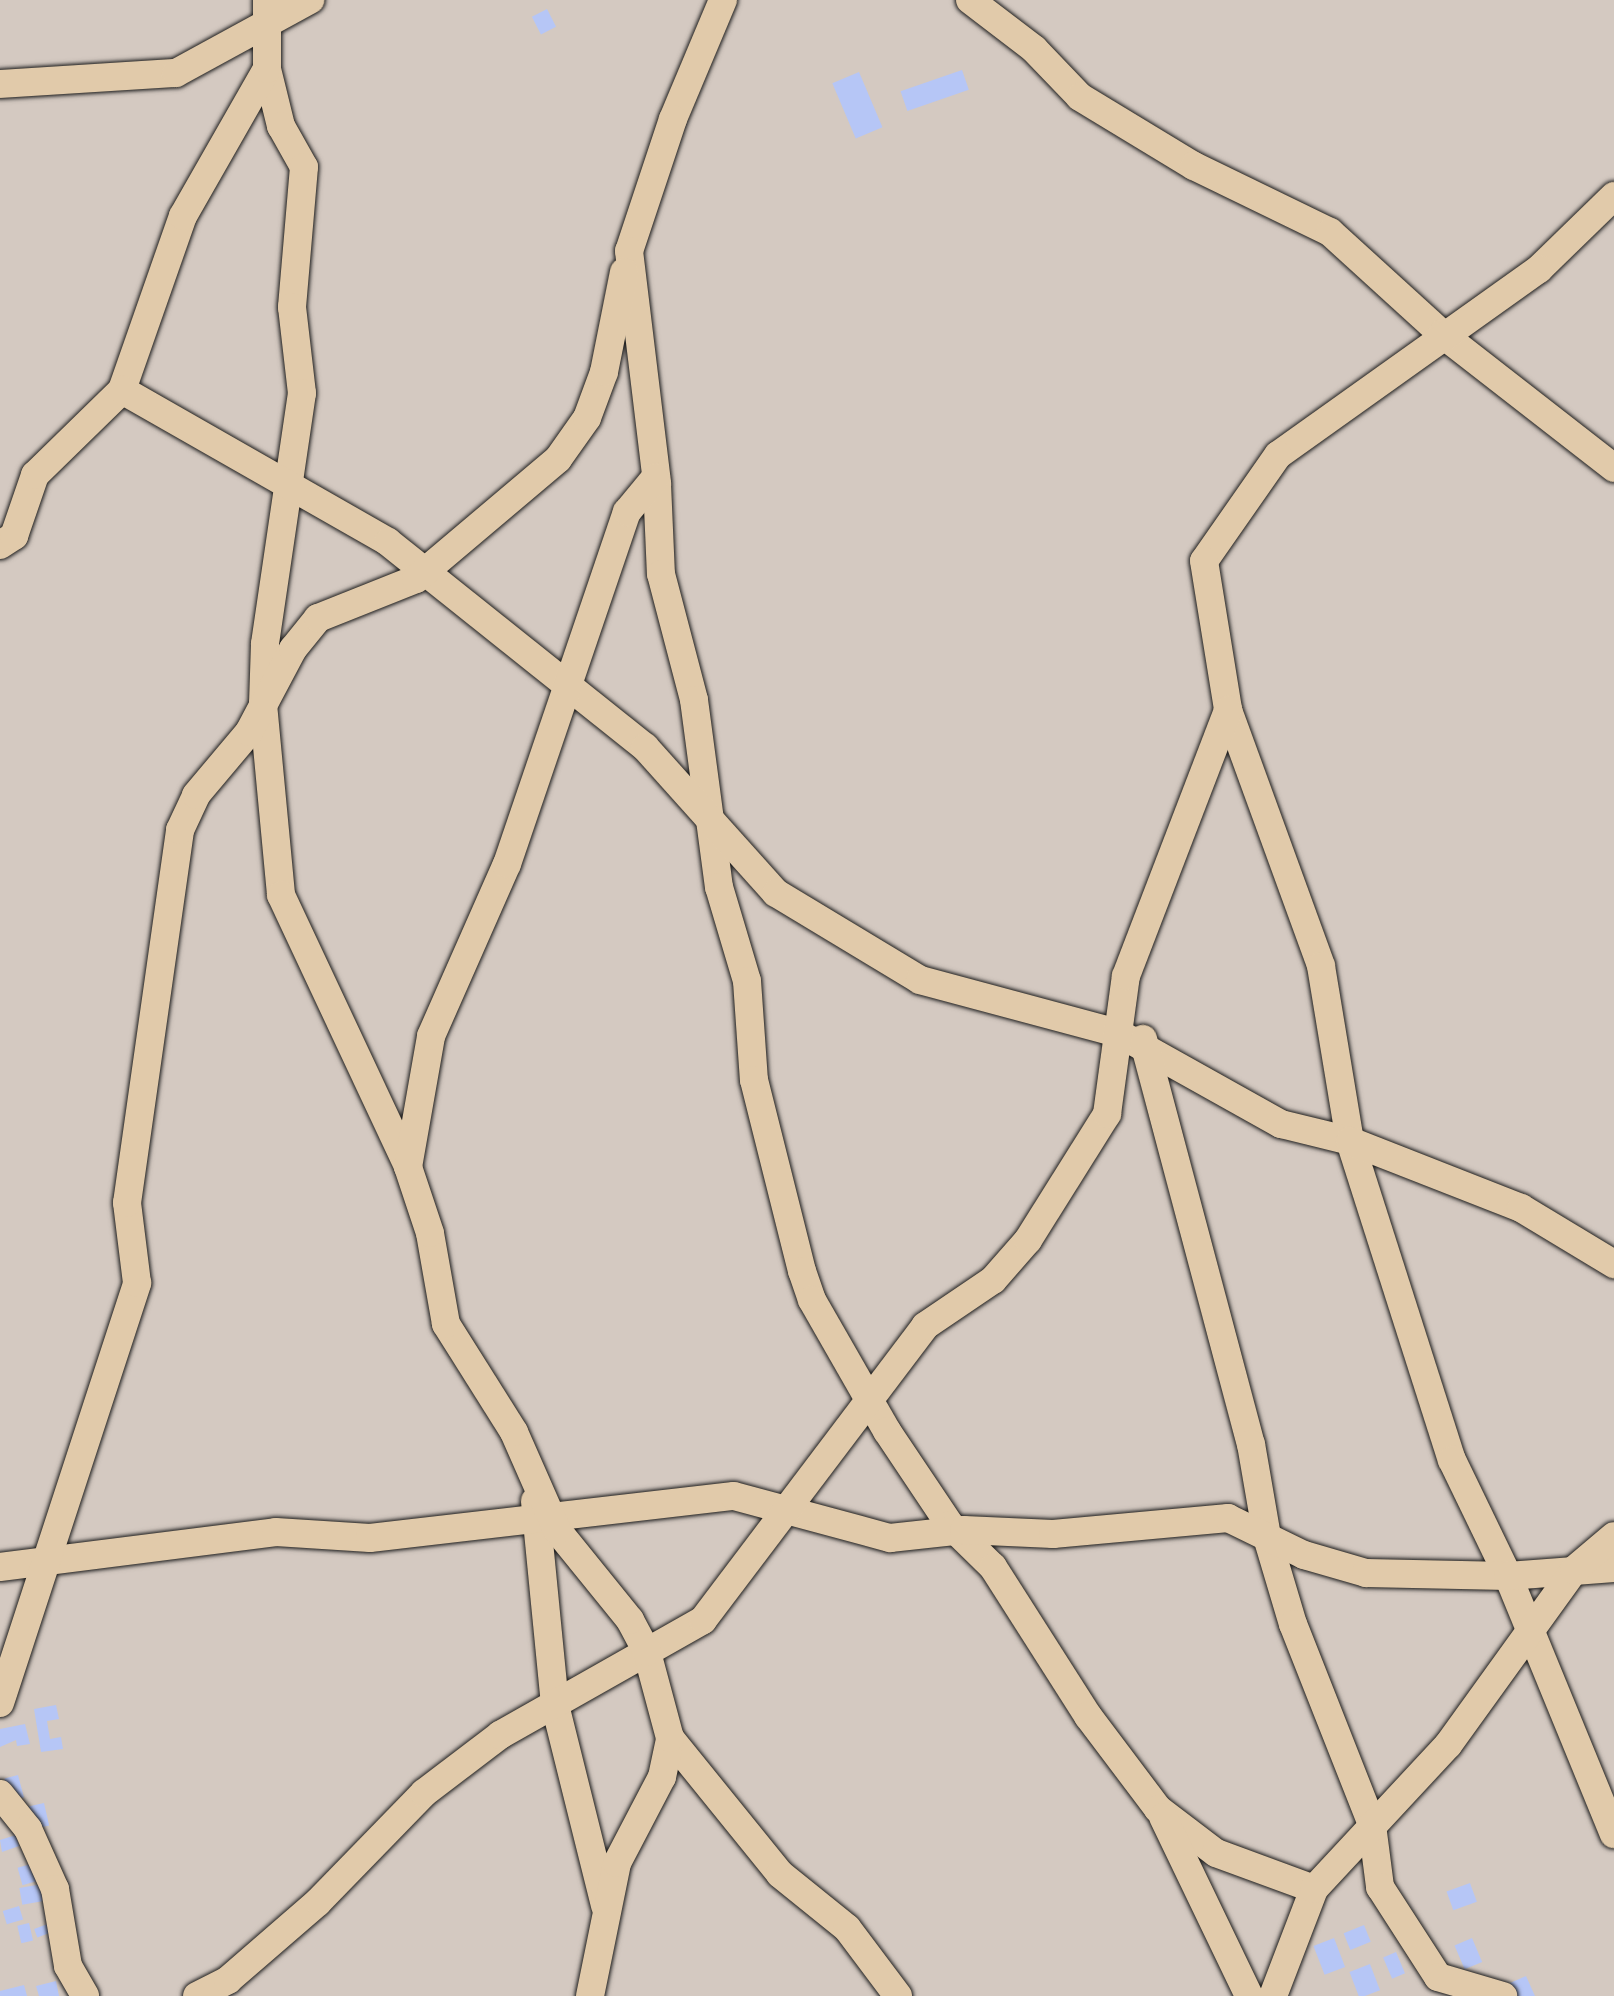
<!DOCTYPE html>
<html>
<head>
<meta charset="utf-8">
<style>
	body { margin:0 }
	#map { position:relative; width:1614px; height:1996px; overflow:hidden; background:#d4c9c1; font-family:"Balsamiq Sans",sans-serif }
	div>[style] { position:absolute }
	[style*='--x'] { left:calc(var(--x)*1px); top:calc(var(--y)*1px); width:calc(var(--w)*1px); rotate:calc(var(--a)*1deg) }
	.building>* { inset:0; background:#b6c6f6; transform-origin:0 0 }
	.roads { filter:drop-shadow(0 0 2px #1c1c1c) drop-shadow(0 0 2px #1c1c1c) }
	.minor>* { height:28px; margin:-14px; padding:0 14px; transform-origin:14px; border-radius:14px; background:#e1caaa }
	span { translate:-50% -50%; white-space:nowrap; text-align:center; line-height:1.15; -webkit-text-stroke:8px #e1caaa; paint-order:stroke }
</style>
</head>
<body>
<div id="map">
	<div class="building">
		<i style="left:547px;top:9px;width:20px;height:17px;rotate:63deg"></i>
		<i style="left:962px;top:70px;width:21px;height:65px;rotate:71deg"></i>
		<i style="left:859px;top:72px;width:60px;height:29px;rotate:67deg"></i>
		<i style="clip-path:polygon(56px 1705px,59px 1719px,47px 1721px,50px 1739px,61px 1737px,63px 1749px,41px 1752px,34px 1709px)"></i>
		<i style="clip-path:polygon(25px 1724px,30px 1744px,17px 1746px,16px 1740px,0 1747px,0 1729px)"></i>
		<i style="left:18px;top:1775px;width:23px;height:14px;rotate:75deg"></i>
		<i style="left:44px;top:1803px;width:23px;height:16px;rotate:77deg"></i>
		<i style="clip-path:polygon(16px 1835px,19px 1846px,2px 1852px,0 1840px)"></i>
		<i style="left:31px;top:1864px;width:18px;height:14px;rotate:74deg"></i>
		<i style="left:1470px;top:1883px;width:20px;height:25px;rotate:70deg"></i>
		<i style="left:42px;top:1884px;width:17px;height:23px;rotate:80deg"></i>
		<i style="left:19px;top:1906px;width:14px;height:17px;rotate:73deg"></i>
		<i style="left:29px;top:1923px;width:18px;height:12px;rotate:77deg"></i>
		<i style="left:50px;top:1923px;width:9px;height:17px;rotate:69deg"></i>
		<i style="left:1364px;top:1925px;width:18px;height:22px;rotate:68deg"></i>
		<i style="left:1334px;top:1938px;width:31px;height:22px;rotate:69deg"></i>
		<i style="left:1472px;top:1938px;width:26px;height:19px;rotate:67deg"></i>
		<i style="left:1396px;top:1952px;width:23px;height:14px;rotate:67deg"></i>
		<i style="left:1370px;top:1964px;width:28px;height:22px;rotate:69deg"></i>
		<i style="clip-path:polygon(1526px 1976px,1535px 1996px,1516px 1996px,1510px 1983px)"></i>
		<i style="clip-path:polygon(56px 1981px,59px 1996px,39px 1996px,36px 1986px)"></i>
		<i style="clip-path:polygon(24px 1985px,27px 1996px,0 1996px,0 1991px)"></i>
	</div>
	<div class="roads">
		<div class="minor">
			<i style="--x:723;--y:0;--w:129;--a:112.8"></i>
			<i style="--x:673;--y:119;--w:139;--a:108.4"></i>
			<i style="--x:629;--y:251;--w:235;--a:83.1"></i>
			<i style="--x:657;--y:484;--w:90;--a:87.5"></i>
			<i style="--x:661;--y:574;--w:130;--a:75.3"></i>
			<i style="--x:694;--y:700;--w:189;--a:82.4"></i>
			<i style="--x:719;--y:887;--w:98;--a:73.4"></i>
			<i style="--x:747;--y:981;--w:99;--a:86"></i>
			<i style="--x:754;--y:1080;--w:197;--a:75.9"></i>
			<i style="--x:802;--y:1271;--w:31;--a:71"></i>
			<i style="--x:812;--y:1300;--w:151;--a:60.2"></i>
			<i style="--x:887;--y:1431;--w:113;--a:56.2"></i>
			<i style="--x:950;--y:1525;--w:60;--a:44.3"></i>
			<i style="--x:993;--y:1567;--w:177;--a:57.5"></i>
			<i style="--x:1088;--y:1716;--w:116;--a:53"></i>
			<i style="--x:1158;--y:1809;--w:73;--a:37.2"></i>
			<i style="--x:1216;--y:1853;--w:104;--a:20.2"></i>
			<i style="--x:970;--y:0;--w:81;--a:37.4"></i>
			<i style="--x:1034;--y:49;--w:66;--a:46.2"></i>
			<i style="--x:1080;--y:97;--w:133;--a:31.2"></i>
			<i style="--x:1194;--y:166;--w:151;--a:25.9"></i>
			<i style="--x:1330;--y:232;--w:151;--a:42.3"></i>
			<i style="--x:1442;--y:334;--w:218;--a:37.9"></i>
			<i style="--x:267;--y:69;--w:59;--a:76.2"></i>
			<i style="--x:281;--y:126;--w:47;--a:60.7"></i>
			<i style="--x:304;--y:167;--w:141;--a:94.9"></i>
			<i style="--x:292;--y:307;--w:87;--a:83.4"></i>
			<i style="--x:302;--y:393;--w:254;--a:98.4"></i>
			<i style="--x:265;--y:644;--w:60;--a:91.9"></i>
			<i style="--x:263;--y:704;--w:192;--a:84.6"></i>
			<i style="--x:281;--y:895;--w:299;--a:64.9"></i>
			<i style="--x:0;--y:84;--w:176;--a:-3.6"></i>
			<i style="--x:176;--y:73;--w:153;--a:-28.6"></i>
			<i style="--x:1614;--y:196;--w:105;--a:135.8"></i>
			<i style="--x:1539;--y:269;--w:320;--a:144.5"></i>
			<i style="--x:1278;--y:455;--w:129;--a:124.9"></i>
			<i style="--x:1204;--y:561;--w:151;--a:80.8"></i>
			<i style="--x:1228;--y:710;--w:272;--a:70"></i>
			<i style="--x:1321;--y:966;--w:177;--a:80.6"></i>
			<i style="--x:1350;--y:1141;--w:335;--a:72.3"></i>
			<i style="--x:1452;--y:1460;--w:129;--a:64.2"></i>
			<i style="--x:1508;--y:1576;--w:279;--a:67.7"></i>
			<i style="--x:122;--y:390;--w:184;--a:-70.7"></i>
			<i style="--x:183;--y:216;--w:169;--a:-60.3"></i>
			<i style="--x:267;--y:69;--w:69;--a:-90"></i>
			<i style="--x:0;--y:545;--w:17;--a:-33"></i>
			<i style="--x:14;--y:536;--w:65;--a:-71"></i>
			<i style="--x:35;--y:475;--w:122;--a:-44.3"></i>
			<i style="--x:122;--y:390;--w:306;--a:29.7"></i>
			<i style="--x:388;--y:542;--w:329;--a:38.6"></i>
			<i style="--x:645;--y:747;--w:196;--a:48.1"></i>
			<i style="--x:776;--y:893;--w:168;--a:31.1"></i>
			<i style="--x:920;--y:980;--w:205;--a:15"></i>
			<i style="--x:1118;--y:1033;--w:187;--a:29.2"></i>
			<i style="--x:1281;--y:1124;--w:71;--a:13.8"></i>
			<i style="--x:1350;--y:1141;--w:184;--a:21.4"></i>
			<i style="--x:1521;--y:1208;--w:109;--a:31.1"></i>
			<i style="--x:1143;--y:1039;--w:419;--a:75.1"></i>
			<i style="--x:1251;--y:1444;--w:94;--a:80.2"></i>
			<i style="--x:1267;--y:1537;--w:91;--a:73.4"></i>
			<i style="--x:1293;--y:1624;--w:216;--a:68.5"></i>
			<i style="--x:1372;--y:1825;--w:63;--a:82.6"></i>
			<i style="--x:1380;--y:1887;--w:107;--a:57.2"></i>
			<i style="--x:1438;--y:1977;--w:68;--a:16.3"></i>
			<i style="--x:535;--y:1501;--w:205;--a:84.4"></i>
			<i style="--x:555;--y:1705;--w:207;--a:76"></i>
			<i style="--x:0;--y:1567;--w:278;--a:-7.2"></i>
			<i style="--x:276;--y:1532;--w:94;--a:3.7"></i>
			<i style="--x:370;--y:1538;--w:366;--a:-6.6"></i>
			<i style="--x:734;--y:1496;--w:162;--a:15.1"></i>
			<i style="--x:890;--y:1538;--w:74;--a:-6.2"></i>
			<i style="--x:964;--y:1530;--w:89;--a:2.6"></i>
			<i style="--x:1053;--y:1534;--w:176;--a:-5.2"></i>
			<i style="--x:1228;--y:1518;--w:85;--a:26"></i>
			<i style="--x:1304;--y:1555;--w:65;--a:16.2"></i>
			<i style="--x:1366;--y:1573;--w:142;--a:1.2"></i>
			<i style="--x:1508;--y:1576;--w:106;--a:-4.3"></i>
			<i style="--x:0;--y:1703;--w:442;--a:-71.9"></i>
			<i style="--x:137;--y:1283;--w:81;--a:-97.1"></i>
			<i style="--x:127;--y:1203;--w:377;--a:-81.9"></i>
			<i style="--x:180;--y:830;--w:38;--a:-65"></i>
			<i style="--x:196;--y:795;--w:82;--a:-49.9"></i>
			<i style="--x:249;--y:732;--w:94;--a:-62.1"></i>
			<i style="--x:293;--y:649;--w:40;--a:-51"></i>
			<i style="--x:318;--y:618;--w:105;--a:-21.7"></i>
			<i style="--x:416;--y:579;--w:186;--a:-40.2"></i>
			<i style="--x:558;--y:459;--w:50;--a:-54.7"></i>
			<i style="--x:587;--y:418;--w:49;--a:-69.7"></i>
			<i style="--x:604;--y:372;--w:102;--a:-78.7"></i>
			<i style="--x:670;--y:1738;--w:175;--a:51"></i>
			<i style="--x:780;--y:1874;--w:86;--a:38.9"></i>
			<i style="--x:847;--y:1928;--w:85;--a:53.1"></i>
			<i style="--x:0;--y:1794;--w:45;--a:51.3"></i>
			<i style="--x:28;--y:1829;--w:66;--a:65.8"></i>
			<i style="--x:55;--y:1889;--w:78;--a:80.4"></i>
			<i style="--x:68;--y:1966;--w:34;--a:60"></i>
			<i style="--x:1163;--y:1817;--w:199;--a:64.3"></i>
			<i style="--x:197;--y:1996;--w:35;--a:-27"></i>
			<i style="--x:228;--y:1980;--w:119;--a:-40.9"></i>
			<i style="--x:318;--y:1902;--w:152;--a:-45.8"></i>
			<i style="--x:424;--y:1793;--w:96;--a:-37.3"></i>
			<i style="--x:500;--y:1735;--w:233;--a:-29.5"></i>
			<i style="--x:703;--y:1620;--w:368;--a:-52.9"></i>
			<i style="--x:925;--y:1326;--w:82;--a:-34.1"></i>
			<i style="--x:993;--y:1280;--w:53;--a:-48.8"></i>
			<i style="--x:1028;--y:1240;--w:149;--a:-57.9"></i>
			<i style="--x:1107;--y:1114;--w:139;--a:-82.2"></i>
			<i style="--x:1126;--y:976;--w:285;--a:-69"></i>
			<i style="--x:590;--y:1996;--w:136;--a:-78.5"></i>
			<i style="--x:617;--y:1863;--w:97;--a:-62.4"></i>
			<i style="--x:662;--y:1777;--w:40;--a:-78"></i>
			<i style="--x:670;--y:1738;--w:89;--a:-105"></i>
			<i style="--x:647;--y:1652;--w:36;--a:-118"></i>
			<i style="--x:630;--y:1620;--w:116;--a:-129"></i>
			<i style="--x:557;--y:1530;--w:107;--a:-113.7"></i>
			<i style="--x:514;--y:1432;--w:128;--a:-122.2"></i>
			<i style="--x:446;--y:1324;--w:92;--a:-100"></i>
			<i style="--x:430;--y:1233;--w:70;--a:-108.4"></i>
			<i style="--x:408;--y:1167;--w:133;--a:-80"></i>
			<i style="--x:431;--y:1036;--w:188;--a:-66.2"></i>
			<i style="--x:507;--y:864;--w:372;--a:-71.2"></i>
			<i style="--x:627;--y:512;--w:45;--a:-50.4"></i>
			<i style="--x:1273;--y:1996;--w:115;--a:-69"></i>
			<i style="--x:1314;--y:1889;--w:197;--a:-47.1"></i>
			<i style="--x:1448;--y:1745;--w:216;--a:-54.2"></i>
			<i style="--x:1574;--y:1570;--w:52;--a:-40.4"></i>
		</div>
	</div>
</div>
</body>
</html>
